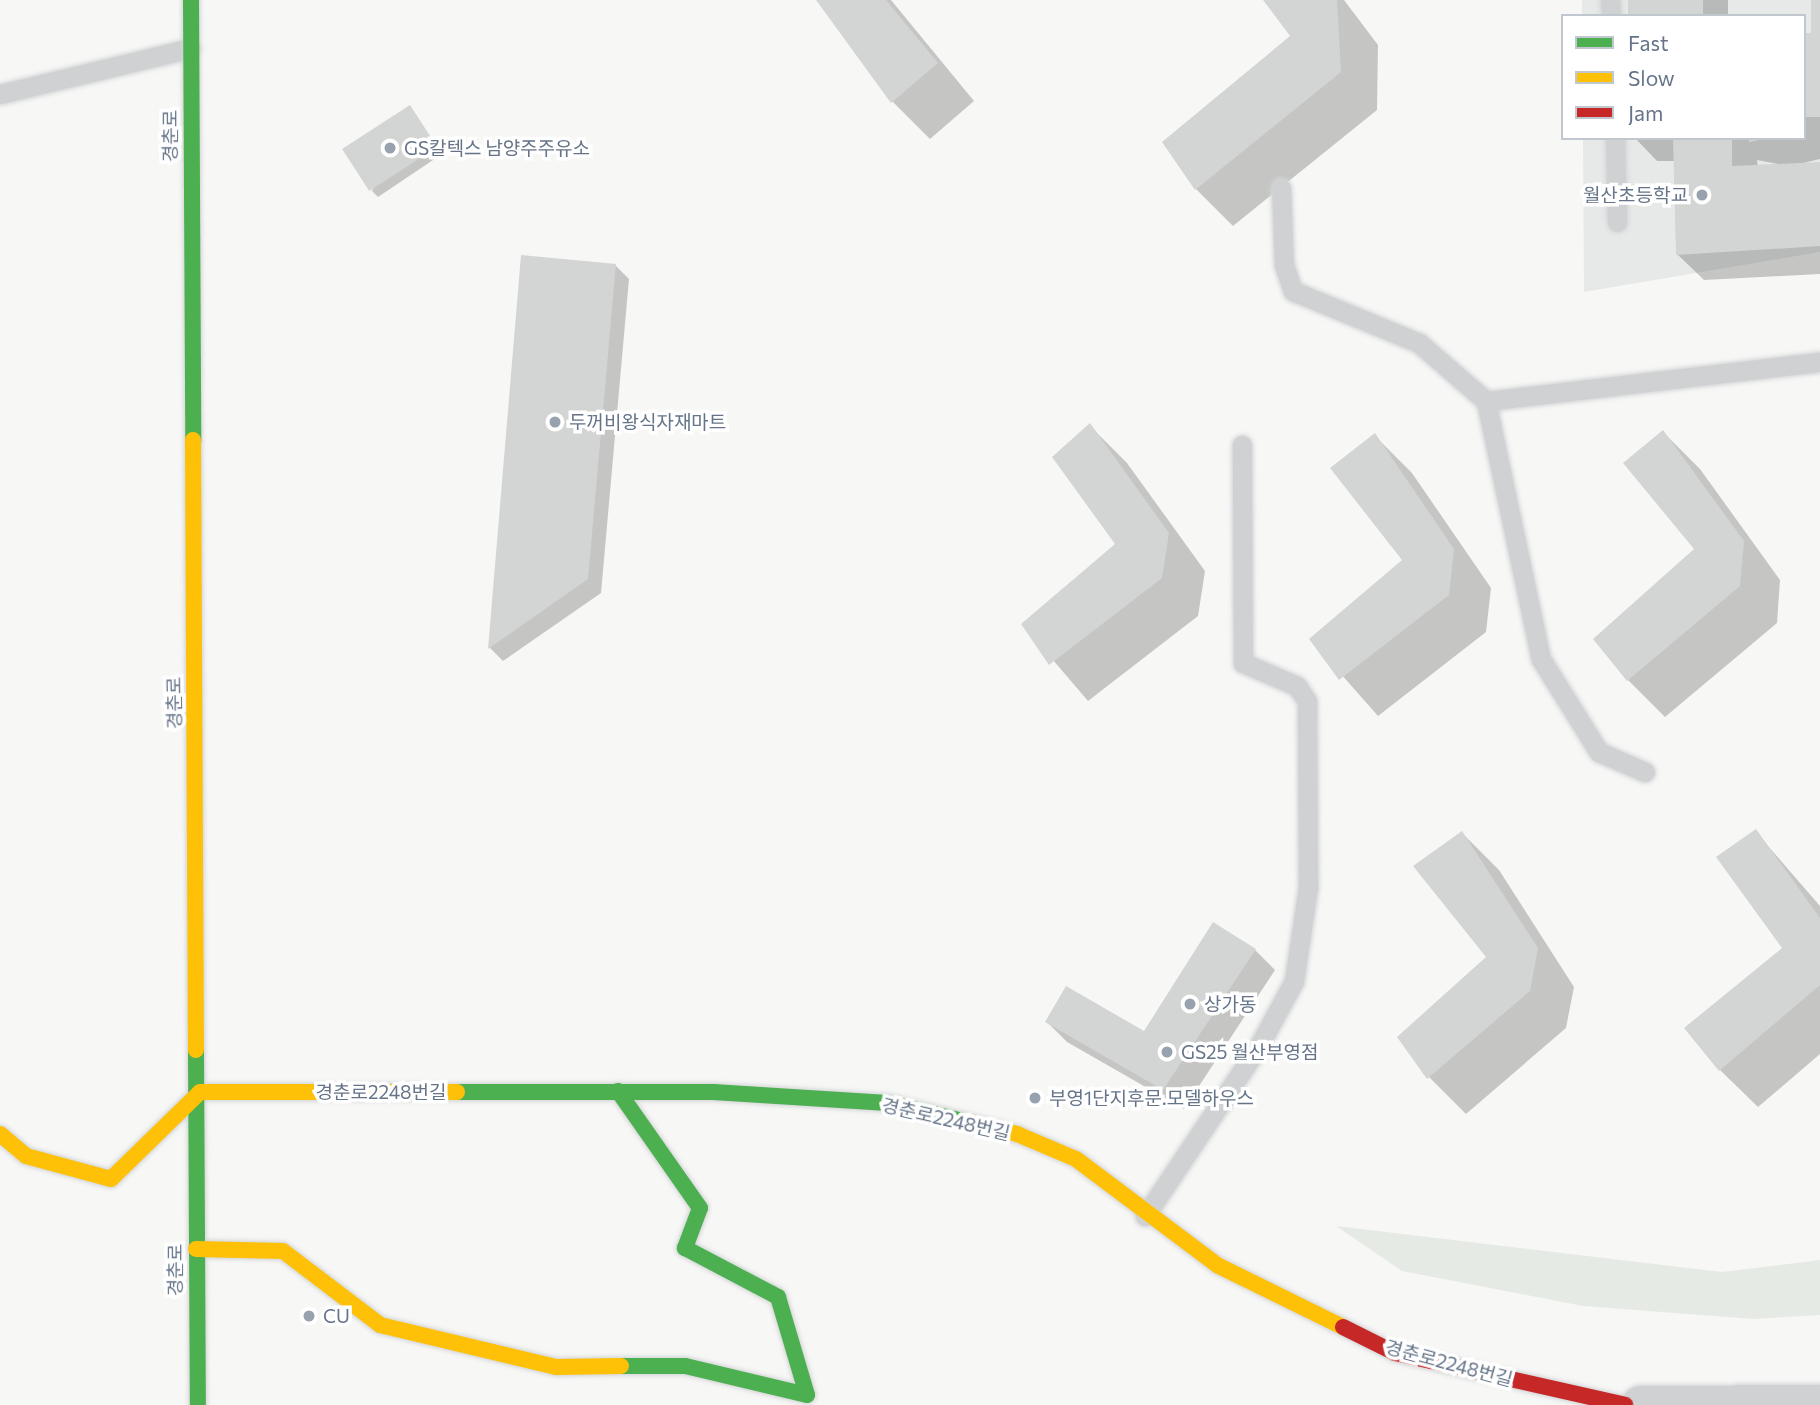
<!DOCTYPE html>
<html>
<head>
<meta charset="utf-8">
<style>
	body { margin:0 }
	#map { position:relative; width:1820px; height:1405px; overflow:hidden; background:#f7f7f6; font-family:Commissioner,"Noto Sans KR",sans-serif }
	div>[style] { position:absolute }
	[style*='--x'] { left:calc(var(--x)*1px); top:calc(var(--y)*1px); width:calc(var(--w)*1px); rotate:calc(var(--a)*1deg) }
	.built>* { inset:0; background:#e7e9e8 }
	.green>* { inset:0; background:#e6eae4 }
	.shadow>* { inset:0; background:#0003; transform-origin:0 0 }
	.building>* { inset:0; background:#d3d4d4; transform-origin:0 0 }
	.roads { filter:drop-shadow(0 0 2px #d3d5d6) drop-shadow(0 0 2px #d3d5d6) }
	.lane>* { height:19px; margin:-9.5px; padding:0 9.5px; transform-origin:9.5px; border-radius:9.5px; background:#d0d1d2 }
	.street>* { height:38px; margin:-19px; padding:0 19px; transform-origin:19px; border-radius:19px; background:#d0d1d2 }
	.fast>* { height:16px; margin:-8px; padding:0 8px; transform-origin:8px; border-radius:8px; background:#4caf50 }
	.slow>* { height:16px; margin:-8px; padding:0 8px; transform-origin:8px; border-radius:8px; background:#ffc107 }
	.jam>* { height:16px; margin:-8px; padding:0 8px; transform-origin:8px; border-radius:8px; background:#c62828 }
	.dots>* { width:19px; height:19px; translate:-50% -50%; box-sizing:border-box; border:4px solid #fff; border-radius:50% }
	span { translate:-50% -50%; white-space:nowrap; text-align:center; line-height:1.15; -webkit-text-stroke:7px #fff; paint-order:stroke }
	.street-label { font-size:19px; color:#657488 }
	.poi-label { font-size:19px; color:#657488 }
	.left { translate:0 -50%; text-align:left }
	.right { translate:-100% -50%; text-align:right }
	.legend { position:absolute; left:1561px; top:14px; width:245px; height:126px; box-sizing:border-box; background:#fff; border:2px solid #c1c7cf; margin:0; padding:9px 12px; list-style:none; font-size:21px; color:#657488 }
	.legend li { display:flex; align-items:center; gap:14px; height:35px }
	.legend b { width:35px; border:2px solid #c1c7cf }
</style>
</head>
<body>
<div id="map">
	<div class="built">
		<i style="clip-path:polygon(1582px 0,1820px 0,1820px 252px,1584px 292px,1583px 138px,1804px 138px,1804px 16px,1582px 16px)"></i>
	</div>
	<div class="green">
		<i style="clip-path:polygon(1336px 1226px,1722px 1272px,1820px 1260px,1820px 1315px,1753px 1319px,1583px 1306px,1402px 1271px)"></i>
	</div>
	<div class="shadow">
		<i style="clip-path:polygon(818px 0,891px 0,974px 101px,930px 139px,893px 102px)"></i>
		<i style="clip-path:polygon(1265px 0,1344px 0,1378px 45px,1377px 110px,1233px 226px,1196px 189px,1292px 36px)"></i>
		<i style="left:1629px;top:0;width:99px;height:16px"></i>
		<i style="clip-path:polygon(evenodd,1813px 0,1820px 0,1820px 159px,1795px 165px,1820px 163px,1820px 274px,1704px 280px,1677px 254px,1675px 161px,1657px 161px,1635px 138px,1804px 138px,1804px 35px,1813px 35px,1813px 0,1757px 160px,1778px 164px,1778px 166px,1758px 167px,1757px 160px)"></i>
		<i style="clip-path:polygon(409px 107px,442px 154px,378px 197px,372px 191px)"></i>
		<i style="clip-path:polygon(523px 257px,616px 266px,629px 279px,601px 593px,503px 661px,490px 648px)"></i>
		<i style="clip-path:polygon(1090px 426px,1127px 463px,1205px 571px,1198px 616px,1088px 701px,1023px 625px,1117px 544px)"></i>
		<i style="clip-path:polygon(1663px 432px,1700px 469px,1780px 580px,1777px 623px,1665px 717px,1628px 680px,1697px 549px)"></i>
		<i style="clip-path:polygon(1375px 436px,1412px 473px,1491px 588px,1486px 632px,1378px 716px,1311px 640px,1405px 561px)"></i>
		<i style="clip-path:polygon(1755px 831px,1820px 906px,1820px 1054px,1758px 1107px,1720px 1070px,1785px 948px)"></i>
		<i style="clip-path:polygon(1462px 833px,1499px 870px,1574px 987px,1566px 1028px,1466px 1114px,1429px 1077px,1489px 957px)"></i>
		<i style="clip-path:polygon(1255px 950px,1275px 970px,1184px 1109px,1067px 1042px,1047px 1022px,1145px 1033px)"></i>
	</div>
	<div class="building">
		<i style="clip-path:polygon(816px 0,886px 0,938px 63px,891px 103px)"></i>
		<i style="clip-path:polygon(1263px 0,1337px 0,1341px 72px,1195px 190px,1162px 142px,1290px 36px)"></i>
		<i style="left:1628px;top:0;width:75px;height:16px"></i>
		<i style="clip-path:polygon(1811px 0,1820px 0,1820px 117px,1804px 117px,1804px 33px,1811px 33px)"></i>
		<i style="left:410px;top:105px;width:50px;height:81px;rotate:57deg"></i>
		<i style="clip-path:polygon(1673px 138px,1732px 138px,1732px 166px,1820px 162px,1820px 246px,1676px 255px)"></i>
		<i style="clip-path:polygon(1749px 138px,1769px 138px,1749px 142px)"></i>
		<i style="clip-path:polygon(521px 255px,616px 264px,588px 579px,488px 649px)"></i>
		<i style="clip-path:polygon(1090px 423px,1169px 533px,1162px 578px,1049px 665px,1021px 624px,1115px 544px,1052px 457px)"></i>
		<i style="clip-path:polygon(1663px 430px,1744px 541px,1740px 586px,1627px 681px,1593px 639px,1694px 549px,1623px 463px)"></i>
		<i style="clip-path:polygon(1375px 433px,1454px 549px,1449px 595px,1339px 680px,1309px 639px,1402px 560px,1330px 468px)"></i>
		<i style="clip-path:polygon(1756px 829px,1820px 918px,1820px 985px,1719px 1071px,1684px 1028px,1782px 948px,1716px 857px)"></i>
		<i style="clip-path:polygon(1462px 831px,1538px 948px,1530px 991px,1427px 1079px,1397px 1037px,1486px 957px,1413px 866px)"></i>
		<i style="clip-path:polygon(1213px 922px,1256px 949px,1163px 1090px,1045px 1022px,1066px 986px,1144px 1031px)"></i>
	</div>
	<div class="roads">
		<div class="lane">
			<i style="--x:1610;--y:0;--w:16;--a:86"></i>
			<i style="--x:0;--y:94;--w:196;--a:-13.5"></i>
			<i style="--x:1615;--y:138;--w:84;--a:88.6"></i>
			<i style="--x:1281;--y:188;--w:77;--a:87.8"></i>
			<i style="--x:1284;--y:265;--w:28;--a:71"></i>
			<i style="--x:1293;--y:291;--w:136;--a:22.4"></i>
			<i style="--x:1419;--y:343;--w:89;--a:40.9"></i>
			<i style="--x:1486;--y:401;--w:264;--a:78"></i>
			<i style="--x:1541;--y:659;--w:110;--a:58.1"></i>
			<i style="--x:1599;--y:752;--w:50;--a:23.5"></i>
			<i style="--x:1486;--y:401;--w:336;--a:-6.7"></i>
			<i style="--x:1145;--y:1216;--w:207;--a:-56.2"></i>
			<i style="--x:1260;--y:1044;--w:72;--a:-61.6"></i>
			<i style="--x:1294;--y:981;--w:95;--a:-81.5"></i>
			<i style="--x:1308;--y:887;--w:186;--a:-90.3"></i>
			<i style="--x:1307;--y:701;--w:18;--a:-124"></i>
			<i style="--x:1297;--y:686;--w:59;--a:-156.9"></i>
			<i style="--x:1243;--y:663;--w:218;--a:-90.3"></i>
		</div>
		<div class="street">
			<i style="--x:1641;--y:1405;--w:179;--a:-0.3"></i>
		</div>
		<div class="fast">
			<i style="--x:191;--y:0;--w:440;--a:89.7"></i>
			<i style="--x:196;--y:1050;--w:355;--a:89.7"></i>
			<i style="--x:618;--y:1091;--w:143;--a:55"></i>
			<i style="--x:700;--y:1208;--w:43;--a:110.6"></i>
			<i style="--x:685;--y:1248;--w:105;--a:27.8"></i>
			<i style="--x:778;--y:1297;--w:102;--a:73.5"></i>
			<i style="--x:807;--y:1395;--w:125;--a:-166.6"></i>
			<i style="--x:685;--y:1366;--w:64;--a:180"></i>
			<i style="--x:457;--y:1092;--w:256;--a:0"></i>
			<i style="--x:713;--y:1092;--w:175;--a:3.6"></i>
			<i style="--x:888;--y:1103;--w:77;--a:13.5"></i>
		</div>
		<div class="slow">
			<i style="--x:193;--y:440;--w:610;--a:89.72"></i>
			<i style="--x:963;--y:1121;--w:56;--a:13.5"></i>
			<i style="--x:1017;--y:1134;--w:64;--a:23"></i>
			<i style="--x:1076;--y:1159;--w:176;--a:36.9"></i>
			<i style="--x:1217;--y:1265;--w:140;--a:26.2"></i>
			<i style="--x:0;--y:1134;--w:34;--a:40"></i>
			<i style="--x:26;--y:1156;--w:88;--a:15.1"></i>
			<i style="--x:111;--y:1179;--w:124;--a:-44.3"></i>
			<i style="--x:200;--y:1092;--w:257;--a:0"></i>
			<i style="--x:196;--y:1249;--w:87;--a:1.3"></i>
			<i style="--x:283;--y:1251;--w:122;--a:37.3"></i>
			<i style="--x:380;--y:1325;--w:181;--a:13.4"></i>
			<i style="--x:556;--y:1367;--w:65;--a:-0.9"></i>
		</div>
		<div class="jam">
			<i style="--x:1343;--y:1327;--w:58;--a:26.6"></i>
			<i style="--x:1395;--y:1353;--w:236;--a:12.7"></i>
		</div>
	</div>
	<div class="dots">
		<i style="left:390px;top:148px;background:#98a2ae"></i>
		<i style="left:1702px;top:195px;background:#98a2ae"></i>
		<i style="left:555px;top:422px;background:#98a2ae"></i>
		<i style="left:1190px;top:1004px;background:#98a2ae"></i>
		<i style="left:1167px;top:1052px;background:#98a2ae"></i>
		<i style="left:1035px;top:1098px;background:#98a2ae"></i>
		<i style="left:309px;top:1316px;background:#98a2ae"></i>
	</div>
	<div class="street-label">
		<span style="left:170px;top:136px;rotate:-90deg">경춘로</span>
		<span style="left:174px;top:703px;rotate:-91deg">경춘로</span>
		<span style="left:381px;top:1092px">경춘로2248번길</span>
		<span style="left:946px;top:1119px;rotate:13deg">경춘로2248번길</span>
		<span style="left:175px;top:1270px;rotate:-90deg">경춘로</span>
		<span style="left:1449px;top:1363px;rotate:15deg">경춘로2248번길</span>
	</div>
	<div class="poi-label">
		<span class="left" style="left:404px;top:148px">GS칼텍스 남양주주유소</span>
		<span class="right" style="left:1688px;top:195px">월산초등학교</span>
		<span class="left" style="left:569px;top:422px">두꺼비왕식자재마트</span>
		<span class="left" style="left:1204px;top:1004px">상가동</span>
		<span class="left" style="left:1181px;top:1052px">GS25 월산부영점</span>
		<span class="left" style="left:1049px;top:1098px">부영1단지후문.모델하우스</span>
		<span class="left" style="left:323px;top:1316px">CU</span>
	</div>
	<ul class="legend">
	<li><b style="height:9px;background:#4caf50"></b>Fast</li>
	<li><b style="height:9px;background:#ffc107"></b>Slow</li>
	<li><b style="height:9px;background:#c62828"></b>Jam</li>
	</ul>
</div>
</body>
</html>
